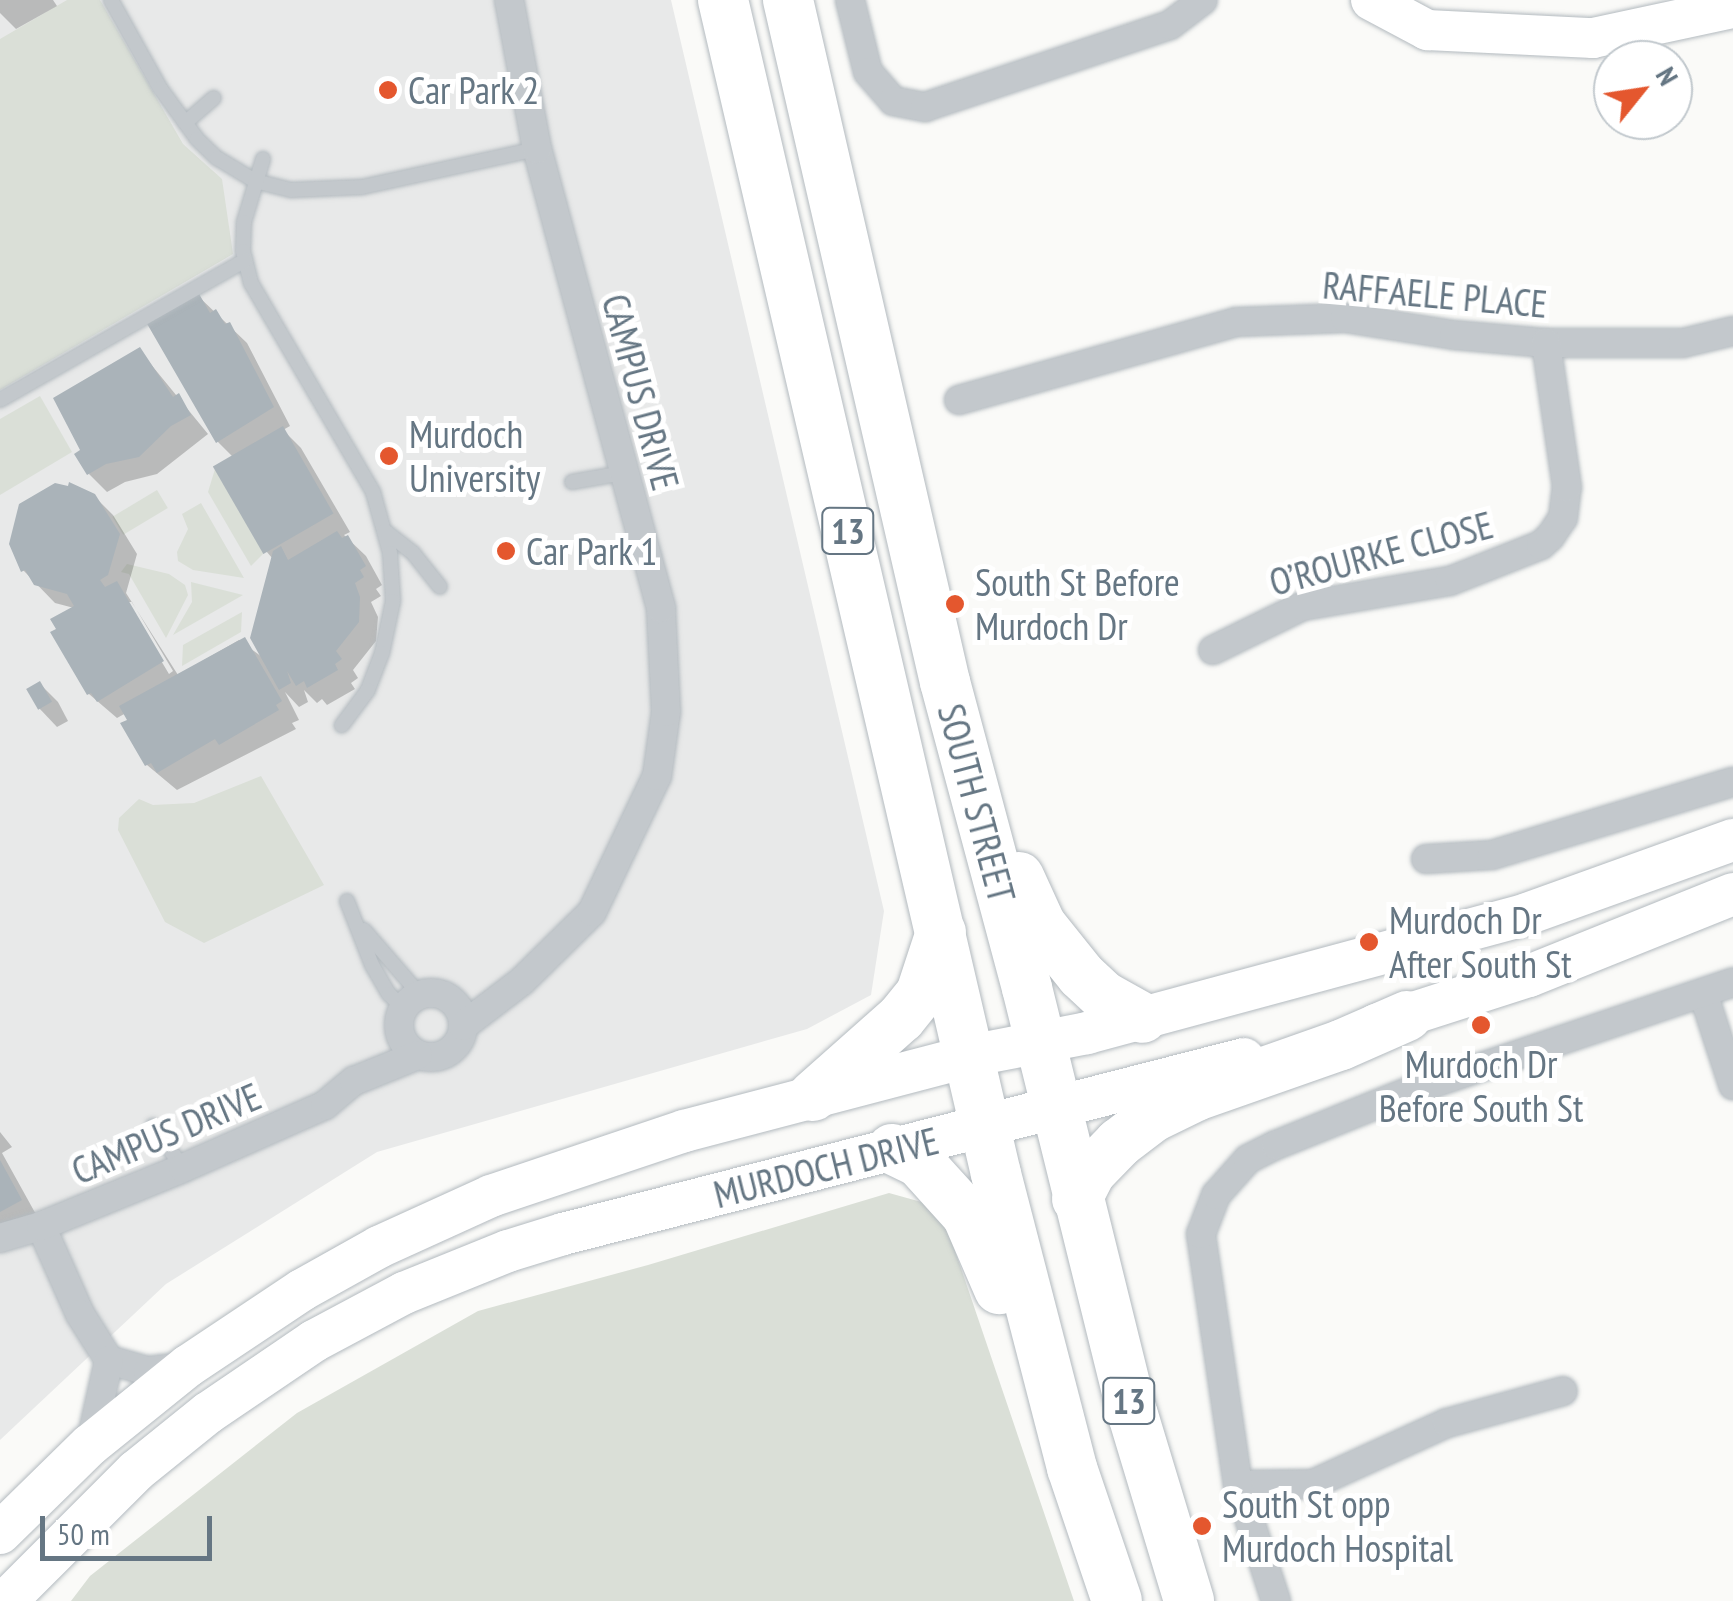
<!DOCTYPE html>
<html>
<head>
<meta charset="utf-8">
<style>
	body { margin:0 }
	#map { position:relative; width:1733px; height:1601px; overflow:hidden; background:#fafaf8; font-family:"PT Sans Narrow",sans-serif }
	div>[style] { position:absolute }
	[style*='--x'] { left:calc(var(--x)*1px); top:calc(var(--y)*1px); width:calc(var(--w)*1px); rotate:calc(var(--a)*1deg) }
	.built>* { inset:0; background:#e8e9e9 }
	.green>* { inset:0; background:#dadfd7; transform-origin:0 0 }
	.shadow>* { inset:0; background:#0003 }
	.building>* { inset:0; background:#aab3b9; transform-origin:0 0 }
	.roads { filter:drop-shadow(0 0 2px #b3babf) drop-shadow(0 0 2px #b3babf) }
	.lane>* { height:14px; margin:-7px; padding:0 7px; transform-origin:7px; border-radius:7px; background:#c3c8cc }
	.street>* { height:28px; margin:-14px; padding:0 14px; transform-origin:14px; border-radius:14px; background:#c3c8cc }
	.street>.ring { margin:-14px; padding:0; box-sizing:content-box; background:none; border:28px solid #c3c8cc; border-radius:50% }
	.secondary>* { height:40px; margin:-20px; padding:0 20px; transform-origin:20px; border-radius:20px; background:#fff }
	.primary>* { height:42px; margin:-21px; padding:0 21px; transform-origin:21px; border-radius:21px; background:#fff }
	.highway>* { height:50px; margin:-25px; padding:0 25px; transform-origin:25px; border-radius:25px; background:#fff }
	.dots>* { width:28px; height:28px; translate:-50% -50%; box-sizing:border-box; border:5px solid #fff; border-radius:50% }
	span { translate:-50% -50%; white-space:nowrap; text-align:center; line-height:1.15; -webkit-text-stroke:10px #fff; paint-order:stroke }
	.shield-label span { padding:2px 8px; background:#fff; border:2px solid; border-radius:8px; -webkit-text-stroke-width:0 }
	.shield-label { font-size:35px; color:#657683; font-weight:700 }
	.poi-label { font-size:38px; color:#657683 }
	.left { translate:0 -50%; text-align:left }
	.street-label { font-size:38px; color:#657683 }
	.north { position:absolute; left:1593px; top:40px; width:100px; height:100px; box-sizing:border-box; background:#fff; border:2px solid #c1c8cd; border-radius:50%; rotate:60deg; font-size:28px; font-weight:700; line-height:40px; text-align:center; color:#657683 }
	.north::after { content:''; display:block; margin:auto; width:35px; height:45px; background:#e4572e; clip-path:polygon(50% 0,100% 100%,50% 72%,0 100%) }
	.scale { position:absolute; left:40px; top:1516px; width:172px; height:45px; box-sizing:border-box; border:5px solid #657683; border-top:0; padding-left:12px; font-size:30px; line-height:35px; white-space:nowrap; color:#657683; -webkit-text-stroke:8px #fff; paint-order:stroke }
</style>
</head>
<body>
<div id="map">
	<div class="built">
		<i style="clip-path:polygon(0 0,671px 0,884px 911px,871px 995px,807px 1029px,377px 1152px,166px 1284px,0 1440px)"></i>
	</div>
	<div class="green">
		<i style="clip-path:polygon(67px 0,100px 0,183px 144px,222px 179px,233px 254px,0 390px,0 39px)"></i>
		<i style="clip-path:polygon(40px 396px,72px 452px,0 495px,0 419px)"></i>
		<i style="clip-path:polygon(215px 469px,264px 553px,251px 566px,208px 492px)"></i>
		<i style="left:157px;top:490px;width:21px;height:52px;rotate:59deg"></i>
		<i style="clip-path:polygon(201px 503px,244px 578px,193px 570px,178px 561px,177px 552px,188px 529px,182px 514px)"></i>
		<i style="clip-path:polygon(127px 564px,169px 574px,185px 585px,188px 595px,166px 638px,129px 574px,121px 572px)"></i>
		<i style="clip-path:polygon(191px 582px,243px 595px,173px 635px,192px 602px)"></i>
		<i style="clip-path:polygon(242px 612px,241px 632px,182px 666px,183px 645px)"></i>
		<i style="clip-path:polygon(261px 776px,324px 885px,204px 943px,165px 922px,118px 830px,119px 818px,139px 799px,153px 805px,194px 803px)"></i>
		<i style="clip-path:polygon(889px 1193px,925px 1203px,948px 1230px,1074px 1601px,71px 1601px,90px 1576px,297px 1413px,478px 1311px,648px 1265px)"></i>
	</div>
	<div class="shadow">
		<i style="clip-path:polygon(0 0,53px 0,57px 6px,16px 29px,0 13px)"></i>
		<i style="clip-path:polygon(evenodd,197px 295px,247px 343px,290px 426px,283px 430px,301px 448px,350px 532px,344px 535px,366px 556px,382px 585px,376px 589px,381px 596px,371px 602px,378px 617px,376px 641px,353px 670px,358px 678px,351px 683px,355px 689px,327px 705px,322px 699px,317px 703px,304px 690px,308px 702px,299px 707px,285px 692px,299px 720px,292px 723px,296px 729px,177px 790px,147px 765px,126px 713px,117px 718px,89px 694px,74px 608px,55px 603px,23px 570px,94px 496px,113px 515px,137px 554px,126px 593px,178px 675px,239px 640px,262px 657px,273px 559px,266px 551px,233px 457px,218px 442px,149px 323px,197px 295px,126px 602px,132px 602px,173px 671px,169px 674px,126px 602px)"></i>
		<i style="clip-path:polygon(140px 351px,208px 434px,157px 474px,125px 482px,107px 492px,89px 474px)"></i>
		<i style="clip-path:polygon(40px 684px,58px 702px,68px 721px,57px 727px,39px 708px)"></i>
		<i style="clip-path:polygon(0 1132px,12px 1147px,2px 1153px,38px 1218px,0 1240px)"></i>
	</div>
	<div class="building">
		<i style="clip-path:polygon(198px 292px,210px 313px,216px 309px,225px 324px,230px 322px,274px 407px,216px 443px,146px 322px)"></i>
		<i style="clip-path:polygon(140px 347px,173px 397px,179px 393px,191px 415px,171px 426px,139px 457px,106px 464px,87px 475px,74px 454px,80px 450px,53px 398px)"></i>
		<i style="left:283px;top:426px;width:101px;height:81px;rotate:60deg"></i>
		<i style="clip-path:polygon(69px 482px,95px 494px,120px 534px,108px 575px,100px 580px,105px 587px,117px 581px,164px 661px,97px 702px,91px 693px,87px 695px,50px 632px,56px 629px,50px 619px,74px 606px,67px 594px,34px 585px,25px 570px,21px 572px,9px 544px,19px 504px,55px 483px,68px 486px)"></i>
		<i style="clip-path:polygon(337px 531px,342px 538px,348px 535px,366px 566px,360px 570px,364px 577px,355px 583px,360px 597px,359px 622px,336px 651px,342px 659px,335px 664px,338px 670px,307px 688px,304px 681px,296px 686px,287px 671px,291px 683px,279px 690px,250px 638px,273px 551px,281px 546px,288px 560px)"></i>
		<i style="clip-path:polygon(245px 637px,282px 701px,276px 705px,279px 710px,219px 745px,215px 739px,157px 773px,151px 763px,145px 766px,120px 723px,127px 720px,119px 706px)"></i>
		<i style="left:40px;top:681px;width:24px;height:16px;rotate:60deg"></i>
		<i style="clip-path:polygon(0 1160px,22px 1200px,0 1212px)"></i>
	</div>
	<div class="roads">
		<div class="lane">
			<i style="--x:111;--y:0;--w:101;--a:60.9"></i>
			<i style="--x:160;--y:88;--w:63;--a:54"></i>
			<i style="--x:197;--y:139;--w:28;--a:44"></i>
			<i style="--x:217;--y:158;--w:44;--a:31.2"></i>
			<i style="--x:255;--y:181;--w:37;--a:14"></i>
			<i style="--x:291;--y:190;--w:71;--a:-2.4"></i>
			<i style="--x:362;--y:187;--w:179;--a:-12.3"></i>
			<i style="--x:185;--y:123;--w:38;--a:-41"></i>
			<i style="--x:263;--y:159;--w:66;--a:106.8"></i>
			<i style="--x:244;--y:222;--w:29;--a:92"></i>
			<i style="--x:243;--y:251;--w:33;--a:76"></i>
			<i style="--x:251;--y:283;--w:242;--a:59.7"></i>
			<i style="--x:373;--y:492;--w:63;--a:74.4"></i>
			<i style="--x:390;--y:553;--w:48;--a:86.4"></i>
			<i style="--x:393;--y:601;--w:53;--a:101.9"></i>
			<i style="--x:382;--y:653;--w:40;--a:111"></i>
			<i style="--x:368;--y:690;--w:44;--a:126.6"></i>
			<i style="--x:0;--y:400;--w:282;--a:-29.7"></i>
			<i style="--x:572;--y:482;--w:52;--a:-10"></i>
			<i style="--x:385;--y:531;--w:36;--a:38"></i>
			<i style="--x:413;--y:553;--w:43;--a:51.5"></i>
			<i style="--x:347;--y:901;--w:69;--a:68.7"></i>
			<i style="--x:372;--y:965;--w:34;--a:60"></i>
			<i style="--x:389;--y:994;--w:20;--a:45"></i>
			<i style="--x:364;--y:930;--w:77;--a:49.2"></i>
			<i style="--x:414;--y:988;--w:22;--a:13"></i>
			<i style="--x:153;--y:1126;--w:52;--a:54.5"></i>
		</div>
		<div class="street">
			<i style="--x:850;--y:0;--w:74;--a:76"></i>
			<i style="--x:868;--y:72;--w:38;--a:49"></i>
			<i style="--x:893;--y:101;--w:33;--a:11"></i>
			<i style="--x:925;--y:107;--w:258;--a:-18.5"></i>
			<i style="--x:1170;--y:25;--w:41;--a:-37.1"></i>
			<i style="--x:959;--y:400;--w:288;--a:-15.7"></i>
			<i style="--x:1236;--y:322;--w:109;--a:-2.1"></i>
			<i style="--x:1345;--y:318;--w:110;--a:8.9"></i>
			<i style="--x:1454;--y:335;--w:92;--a:5"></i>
			<i style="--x:1546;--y:343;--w:137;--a:0"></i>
			<i style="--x:1683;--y:343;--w:51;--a:-13.5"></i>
			<i style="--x:1213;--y:650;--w:100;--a:-26.1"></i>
			<i style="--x:1303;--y:606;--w:149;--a:-9.7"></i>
			<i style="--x:1450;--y:581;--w:98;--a:-21.6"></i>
			<i style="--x:1541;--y:545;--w:12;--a:-42"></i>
			<i style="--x:1550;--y:537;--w:23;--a:-56"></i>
			<i style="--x:1563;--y:518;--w:31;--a:-83"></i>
			<i style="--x:1567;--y:487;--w:146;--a:-98.3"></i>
			<i style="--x:1426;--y:859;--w:66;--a:-3.5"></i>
			<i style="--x:1492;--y:855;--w:252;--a:-16.9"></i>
			<i class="ring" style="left:399px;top:993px;width:36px;height:36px"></i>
			<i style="--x:1703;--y:993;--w:97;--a:71.9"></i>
			<i style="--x:463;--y:1026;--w:74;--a:-37.3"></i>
			<i style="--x:522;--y:981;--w:98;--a:-44.6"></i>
			<i style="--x:592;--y:912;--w:151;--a:-64.5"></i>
			<i style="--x:657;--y:776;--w:65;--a:-82"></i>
			<i style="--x:666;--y:712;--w:104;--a:-92.8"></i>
			<i style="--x:661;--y:608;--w:475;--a:-105.1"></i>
			<i style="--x:537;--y:149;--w:152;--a:-100.6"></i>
			<i style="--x:41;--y:1226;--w:96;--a:66.1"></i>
			<i style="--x:80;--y:1314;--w:54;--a:57.8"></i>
			<i style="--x:109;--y:1360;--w:41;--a:15.8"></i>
			<i style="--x:148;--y:1371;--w:38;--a:-7"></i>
			<i style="--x:0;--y:1238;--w:43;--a:-16.3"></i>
			<i style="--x:41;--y:1226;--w:153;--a:-22.2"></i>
			<i style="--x:183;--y:1168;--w:155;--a:-23.9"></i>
			<i style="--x:325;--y:1105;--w:38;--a:-40"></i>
			<i style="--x:354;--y:1081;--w:69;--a:-22.1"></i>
			<i style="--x:90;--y:1445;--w:87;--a:-77.4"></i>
			<i style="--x:1238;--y:1485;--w:75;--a:-0.8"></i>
			<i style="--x:1313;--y:1484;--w:147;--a:-24.5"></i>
			<i style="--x:1447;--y:1423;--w:120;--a:-15.4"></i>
			<i style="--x:1276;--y:1601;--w:122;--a:-108.1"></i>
			<i style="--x:1238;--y:1485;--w:254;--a:-98.4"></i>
			<i style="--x:1201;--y:1234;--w:42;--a:-69"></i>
			<i style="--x:1216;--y:1195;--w:48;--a:-48.4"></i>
			<i style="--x:1248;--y:1159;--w:31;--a:-27"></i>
			<i style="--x:1276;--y:1145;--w:148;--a:-21.9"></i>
			<i style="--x:1413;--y:1090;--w:338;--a:-18.6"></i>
		</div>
		<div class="secondary">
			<i style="--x:1371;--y:0;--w:64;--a:28.2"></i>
			<i style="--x:1427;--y:30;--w:166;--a:2.8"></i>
			<i style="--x:1593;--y:38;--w:143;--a:-12.1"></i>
		</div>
		<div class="primary">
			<i style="--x:1376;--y:1025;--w:161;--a:-17.8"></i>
			<i style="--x:1529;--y:976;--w:220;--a:-21.9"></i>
			<i style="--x:0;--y:1533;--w:126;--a:-44.4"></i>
			<i style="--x:90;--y:1445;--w:126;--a:-38.9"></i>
			<i style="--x:188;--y:1366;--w:137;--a:-33.7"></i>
			<i style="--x:302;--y:1290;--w:88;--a:-29.2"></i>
			<i style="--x:379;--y:1247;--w:123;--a:-24.5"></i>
			<i style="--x:491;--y:1196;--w:204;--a:-18.6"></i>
			<i style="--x:684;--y:1131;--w:295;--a:-14.7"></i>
			<i style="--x:969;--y:1056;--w:120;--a:-11"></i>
			<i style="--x:1087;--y:1033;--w:456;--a:-15.1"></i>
			<i style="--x:1527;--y:914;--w:219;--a:-19.8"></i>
			<i style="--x:6;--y:1601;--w:184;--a:-45"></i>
			<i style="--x:136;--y:1471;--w:92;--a:-38.9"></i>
			<i style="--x:208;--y:1413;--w:128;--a:-34.2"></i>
			<i style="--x:314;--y:1341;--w:102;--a:-28.1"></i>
			<i style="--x:404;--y:1293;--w:112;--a:-22"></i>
			<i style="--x:508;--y:1251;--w:58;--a:-17.2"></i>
			<i style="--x:563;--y:1234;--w:703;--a:-14.41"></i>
		</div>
		<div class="highway">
			<i style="--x:723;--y:0;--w:1205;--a:76.91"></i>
			<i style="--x:996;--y:1174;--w:304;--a:75.5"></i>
			<i style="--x:1072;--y:1468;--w:140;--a:71.3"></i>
			<i style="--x:788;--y:0;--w:700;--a:77.04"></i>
			<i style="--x:945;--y:682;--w:317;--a:75"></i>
			<i style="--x:1027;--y:988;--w:440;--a:76.1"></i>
			<i style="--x:1133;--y:1415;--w:194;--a:73.2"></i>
			<i style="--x:1019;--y:877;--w:53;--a:65.4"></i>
			<i style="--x:1041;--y:925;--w:64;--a:51.3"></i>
			<i style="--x:1081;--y:975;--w:33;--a:43"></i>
			<i style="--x:1105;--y:997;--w:43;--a:28.9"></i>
			<i style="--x:813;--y:1096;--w:118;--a:-41.6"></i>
			<i style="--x:901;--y:1018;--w:32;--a:-51"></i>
			<i style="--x:921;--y:993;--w:64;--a:-71.8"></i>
			<i style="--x:892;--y:1149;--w:30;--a:26"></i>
			<i style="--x:919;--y:1162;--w:72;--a:47.8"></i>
			<i style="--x:967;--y:1215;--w:81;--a:66.6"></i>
			<i style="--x:1077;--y:1199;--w:29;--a:-63"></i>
			<i style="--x:1090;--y:1173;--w:42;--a:-46"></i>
			<i style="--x:1119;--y:1143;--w:43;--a:-37.4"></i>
			<i style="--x:1153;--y:1117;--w:48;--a:-26"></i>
			<i style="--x:1196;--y:1096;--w:154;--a:-19.4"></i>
			<i style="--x:1341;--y:1045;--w:72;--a:-23.7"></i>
		</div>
	</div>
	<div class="dots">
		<i style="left:388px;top:90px;background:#e4572e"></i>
		<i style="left:389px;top:456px;background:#e4572e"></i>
		<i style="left:506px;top:551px;background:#e4572e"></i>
		<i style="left:955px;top:604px;background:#e4572e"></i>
		<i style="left:1369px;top:942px;background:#e4572e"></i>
		<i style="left:1481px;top:1025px;background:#e4572e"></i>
		<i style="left:1202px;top:1526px;background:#e4572e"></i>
	</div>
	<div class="shield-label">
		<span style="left:848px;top:531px">13</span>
		<span style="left:1129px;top:1401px">13</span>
	</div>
	<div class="poi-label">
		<span class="left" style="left:408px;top:90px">Car Park 2</span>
		<span class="left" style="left:409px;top:456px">Murdoch<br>University</span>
		<span class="left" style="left:526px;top:551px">Car Park 1</span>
		<span class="left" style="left:975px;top:604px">South St Before<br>Murdoch Dr</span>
		<span class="left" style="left:1389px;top:942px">Murdoch Dr<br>After South St</span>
		<span style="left:1481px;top:1086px">Murdoch Dr<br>Before South St</span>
		<span class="left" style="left:1222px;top:1526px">South St opp<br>Murdoch Hospital</span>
	</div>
	<div class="street-label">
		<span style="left:1435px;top:294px;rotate:5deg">RAFFAELE PLACE</span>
		<span style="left:641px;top:392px;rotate:75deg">CAMPUS DRIVE</span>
		<span style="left:1381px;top:553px;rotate:-15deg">O’ROURKE CLOSE</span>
		<span style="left:977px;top:803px;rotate:75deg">SOUTH STREET</span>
		<span style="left:166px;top:1133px;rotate:-23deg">CAMPUS DRIVE</span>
		<span style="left:826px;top:1167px;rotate:-14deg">MURDOCH DRIVE</span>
	</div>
	<div class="north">N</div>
	<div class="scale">50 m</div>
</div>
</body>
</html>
